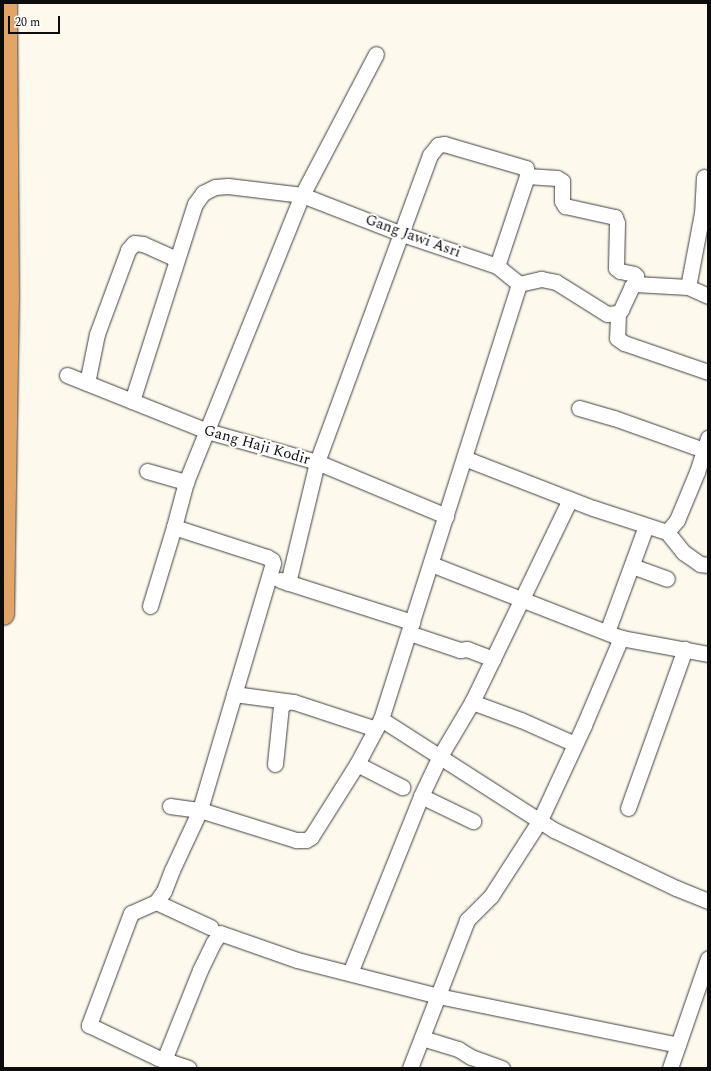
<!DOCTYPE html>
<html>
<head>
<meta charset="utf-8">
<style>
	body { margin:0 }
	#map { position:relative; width:711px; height:1071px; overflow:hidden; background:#fdfaed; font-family:Spectral,serif }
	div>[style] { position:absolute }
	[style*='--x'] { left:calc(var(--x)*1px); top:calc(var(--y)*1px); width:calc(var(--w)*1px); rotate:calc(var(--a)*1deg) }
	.roads { filter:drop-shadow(0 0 1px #3f3f3f) drop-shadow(0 0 1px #3f3f3f) }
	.street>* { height:15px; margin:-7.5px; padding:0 7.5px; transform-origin:7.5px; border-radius:7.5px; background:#fff }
	.highway>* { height:22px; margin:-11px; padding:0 11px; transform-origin:11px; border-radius:11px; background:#e2a566 }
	span { translate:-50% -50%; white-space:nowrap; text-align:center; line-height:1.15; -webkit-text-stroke:4px #fff; paint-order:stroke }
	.street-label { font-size:15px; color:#0c0c0c }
	.frame { position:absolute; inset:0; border:4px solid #0c0c0c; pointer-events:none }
	.scale { position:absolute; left:8px; top:16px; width:52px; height:18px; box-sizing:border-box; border:2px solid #0c0c0c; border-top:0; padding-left:5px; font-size:12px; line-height:14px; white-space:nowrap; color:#0c0c0c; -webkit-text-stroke:3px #fff; paint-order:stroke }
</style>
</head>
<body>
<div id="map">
	<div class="roads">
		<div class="street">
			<i style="--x:527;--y:176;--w:30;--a:4"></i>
			<i style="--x:557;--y:178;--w:6;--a:31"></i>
			<i style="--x:562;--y:181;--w:20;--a:90"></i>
			<i style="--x:562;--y:201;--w:6;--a:59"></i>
			<i style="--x:565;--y:206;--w:51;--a:12.4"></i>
			<i style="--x:615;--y:217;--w:6;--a:72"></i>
			<i style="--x:617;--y:223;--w:45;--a:91.3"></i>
			<i style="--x:616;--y:268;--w:5;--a:37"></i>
			<i style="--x:620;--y:271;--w:14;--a:12"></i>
			<i style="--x:634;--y:274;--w:3;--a:45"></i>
			<i style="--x:636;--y:276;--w:8;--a:97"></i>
			<i style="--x:704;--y:177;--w:36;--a:93"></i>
			<i style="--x:702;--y:213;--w:75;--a:100.7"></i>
			<i style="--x:688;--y:287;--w:22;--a:24"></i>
			<i style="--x:519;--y:284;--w:23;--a:-13"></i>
			<i style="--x:541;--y:279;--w:15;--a:11"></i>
			<i style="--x:556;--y:282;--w:60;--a:32.1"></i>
			<i style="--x:607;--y:314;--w:11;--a:-5"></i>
			<i style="--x:688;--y:287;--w:53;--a:-176.8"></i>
			<i style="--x:635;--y:284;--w:4;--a:146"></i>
			<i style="--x:632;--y:286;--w:26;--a:115"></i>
			<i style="--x:621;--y:310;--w:4;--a:135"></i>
			<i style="--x:618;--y:313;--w:25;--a:92"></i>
			<i style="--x:617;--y:338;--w:9;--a:36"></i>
			<i style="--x:624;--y:343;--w:89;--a:19"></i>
			<i style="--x:67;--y:375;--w:151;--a:21.8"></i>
			<i style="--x:207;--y:431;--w:114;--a:15.7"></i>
			<i style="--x:317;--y:462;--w:140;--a:22.7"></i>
			<i style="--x:87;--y:383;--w:50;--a:-78.5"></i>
			<i style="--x:97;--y:334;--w:90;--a:-69.7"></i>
			<i style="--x:128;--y:250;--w:9;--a:-49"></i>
			<i style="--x:134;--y:243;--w:9;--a:6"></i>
			<i style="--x:143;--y:244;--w:37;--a:24"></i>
			<i style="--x:132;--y:401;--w:207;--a:-72.3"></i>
			<i style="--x:195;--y:204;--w:14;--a:-54"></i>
			<i style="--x:203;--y:193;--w:13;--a:-27"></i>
			<i style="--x:215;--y:187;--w:13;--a:-4"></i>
			<i style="--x:228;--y:186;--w:75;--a:6.9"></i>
			<i style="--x:302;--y:195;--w:107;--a:21.3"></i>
			<i style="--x:402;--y:234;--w:100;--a:18.6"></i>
			<i style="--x:497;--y:266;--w:28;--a:39"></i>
			<i style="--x:579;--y:408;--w:36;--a:16"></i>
			<i style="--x:614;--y:418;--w:96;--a:19.6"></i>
			<i style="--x:464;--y:458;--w:138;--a:21.2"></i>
			<i style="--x:593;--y:508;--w:78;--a:18"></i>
			<i style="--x:667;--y:532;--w:16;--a:-50"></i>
			<i style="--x:677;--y:520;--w:52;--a:-67.4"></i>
			<i style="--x:697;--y:472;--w:36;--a:-72"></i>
			<i style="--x:147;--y:471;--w:41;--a:15.8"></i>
			<i style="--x:174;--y:527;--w:98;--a:17.9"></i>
			<i style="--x:267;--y:557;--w:6;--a:31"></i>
			<i style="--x:272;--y:560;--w:3;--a:72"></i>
			<i style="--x:273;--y:563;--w:258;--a:106.5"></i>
			<i style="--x:200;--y:810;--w:66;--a:115"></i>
			<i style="--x:172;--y:870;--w:22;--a:111"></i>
			<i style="--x:164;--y:891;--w:14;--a:126"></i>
			<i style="--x:156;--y:902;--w:27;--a:156"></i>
			<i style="--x:131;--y:913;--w:120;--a:110.6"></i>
			<i style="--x:89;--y:1025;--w:76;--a:25.6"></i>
			<i style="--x:158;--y:1058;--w:32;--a:18"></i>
			<i style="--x:667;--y:532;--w:26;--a:51"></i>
			<i style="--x:683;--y:552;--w:21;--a:35"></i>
			<i style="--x:700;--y:564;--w:8;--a:7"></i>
			<i style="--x:632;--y:566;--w:37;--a:20"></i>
			<i style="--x:280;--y:580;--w:139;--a:17.7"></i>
			<i style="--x:288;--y:583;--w:124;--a:-76.5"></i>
			<i style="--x:317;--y:462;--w:327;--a:-69.8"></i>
			<i style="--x:430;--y:155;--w:13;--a:-51"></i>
			<i style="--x:438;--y:145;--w:6;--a:-9"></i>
			<i style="--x:444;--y:144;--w:85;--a:16.3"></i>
			<i style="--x:526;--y:168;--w:8;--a:83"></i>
			<i style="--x:527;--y:176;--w:95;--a:108.4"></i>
			<i style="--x:150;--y:606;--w:83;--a:-73.1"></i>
			<i style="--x:174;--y:527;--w:47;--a:-75.1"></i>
			<i style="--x:186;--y:482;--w:310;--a:-68"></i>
			<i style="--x:302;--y:195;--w:159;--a:-62.3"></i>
			<i style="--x:607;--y:632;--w:113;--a:-69.8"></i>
			<i style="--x:409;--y:633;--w:54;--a:18.4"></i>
			<i style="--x:460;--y:650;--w:7;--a:-8"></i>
			<i style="--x:467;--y:649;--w:28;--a:21"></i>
			<i style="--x:621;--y:638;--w:88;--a:10.4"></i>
			<i style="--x:234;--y:694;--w:61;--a:7.6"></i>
			<i style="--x:294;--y:702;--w:86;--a:18.2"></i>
			<i style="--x:472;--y:702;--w:52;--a:20.2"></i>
			<i style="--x:521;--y:720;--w:59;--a:24"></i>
			<i style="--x:381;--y:719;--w:206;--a:32.7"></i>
			<i style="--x:554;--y:830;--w:135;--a:25.4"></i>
			<i style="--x:676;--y:888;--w:35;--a:22"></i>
			<i style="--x:275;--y:764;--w:58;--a:-84.1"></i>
			<i style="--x:281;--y:706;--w:7;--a:-34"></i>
			<i style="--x:357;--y:764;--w:51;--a:27.1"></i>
			<i style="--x:421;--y:796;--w:58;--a:25.7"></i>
			<i style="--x:170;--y:806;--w:30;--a:8"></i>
			<i style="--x:200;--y:810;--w:101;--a:17.4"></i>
			<i style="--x:296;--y:840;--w:10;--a:0"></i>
			<i style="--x:306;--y:840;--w:6;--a:-31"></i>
			<i style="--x:311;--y:837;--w:86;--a:-57.8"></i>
			<i style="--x:357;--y:764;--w:51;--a:-61.9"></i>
			<i style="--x:381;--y:719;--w:456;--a:-72.4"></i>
			<i style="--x:628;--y:808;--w:169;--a:-70.3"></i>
			<i style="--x:156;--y:902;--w:60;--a:24.8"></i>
			<i style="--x:350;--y:973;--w:191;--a:-68.1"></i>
			<i style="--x:421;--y:796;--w:44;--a:-64.6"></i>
			<i style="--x:440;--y:756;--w:63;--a:-59.3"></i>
			<i style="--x:472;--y:702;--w:225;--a:-64.2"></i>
			<i style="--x:422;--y:1038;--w:38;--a:17"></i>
			<i style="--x:458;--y:1049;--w:15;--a:32"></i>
			<i style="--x:471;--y:1057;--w:33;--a:20"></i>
			<i style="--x:164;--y:1060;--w:97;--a:-68.2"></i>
			<i style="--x:200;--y:970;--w:30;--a:-64"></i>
			<i style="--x:213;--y:943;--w:12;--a:-55"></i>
			<i style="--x:220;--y:933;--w:82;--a:19.3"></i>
			<i style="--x:297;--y:960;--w:146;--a:14.3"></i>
			<i style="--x:438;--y:996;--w:245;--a:11.5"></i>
			<i style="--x:410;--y:1068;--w:159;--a:-68.9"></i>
			<i style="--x:467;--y:920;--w:34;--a:-45"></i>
			<i style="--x:491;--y:896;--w:90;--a:-57.2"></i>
			<i style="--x:540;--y:820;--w:105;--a:-65.1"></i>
			<i style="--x:584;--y:725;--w:95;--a:-67"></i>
			<i style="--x:621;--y:638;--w:204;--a:-158.7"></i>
			<i style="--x:670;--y:1068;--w:116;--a:-70.9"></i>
		</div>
		<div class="highway">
			<i style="--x:3;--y:614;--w:316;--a:-89.1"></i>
			<i style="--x:8;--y:298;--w:295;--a:-90.4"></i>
		</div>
	</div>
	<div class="street-label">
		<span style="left:413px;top:236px;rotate:20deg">Gang Jawi Asri</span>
		<span style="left:257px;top:445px;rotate:16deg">Gang Haji Kodir</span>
	</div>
	<div class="frame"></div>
	<div class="scale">20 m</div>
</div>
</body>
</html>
